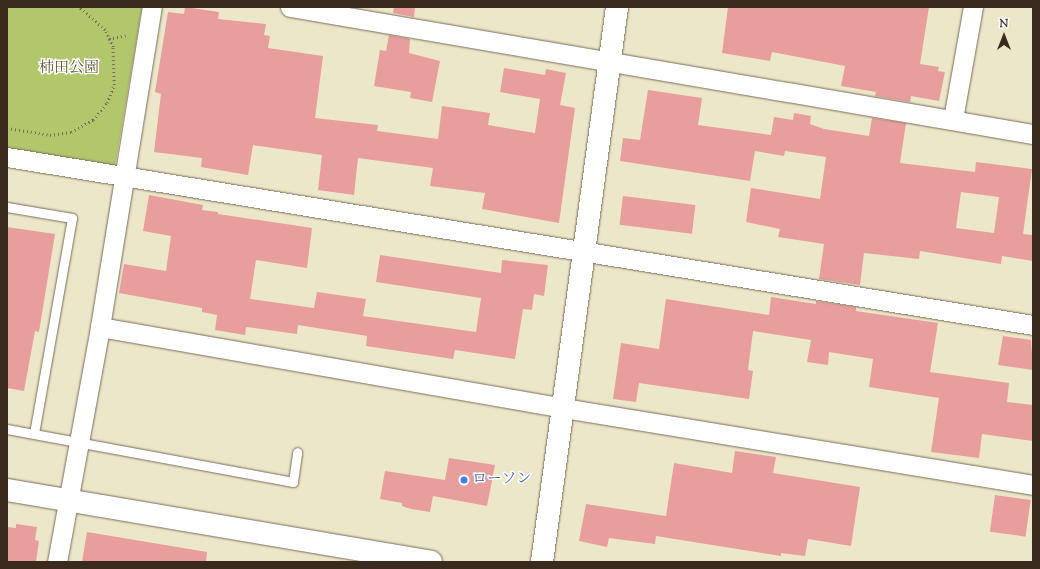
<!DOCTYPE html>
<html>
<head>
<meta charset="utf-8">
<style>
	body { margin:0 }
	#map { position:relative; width:1040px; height:569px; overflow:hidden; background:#ede7ca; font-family:"Sorts Mill Goudy","Noto Serif JP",serif }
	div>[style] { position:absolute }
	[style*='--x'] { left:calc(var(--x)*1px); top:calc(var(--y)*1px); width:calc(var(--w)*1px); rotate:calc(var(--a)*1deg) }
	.green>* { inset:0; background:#b2c76b }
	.building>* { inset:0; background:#e89e9c; transform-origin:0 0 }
	.path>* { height:2.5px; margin-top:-1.25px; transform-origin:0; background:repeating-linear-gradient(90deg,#796c5a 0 1px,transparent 0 4px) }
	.roads { filter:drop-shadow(0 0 1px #796c5a) drop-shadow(0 0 1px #796c5a) }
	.service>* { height:9px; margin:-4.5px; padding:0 4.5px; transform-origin:4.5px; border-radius:4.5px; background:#fff }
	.minor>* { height:19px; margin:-9.5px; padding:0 9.5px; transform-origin:9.5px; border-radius:9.5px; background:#fff }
	.tertiary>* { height:22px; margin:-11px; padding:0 11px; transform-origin:11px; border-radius:11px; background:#fff }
	.dots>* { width:11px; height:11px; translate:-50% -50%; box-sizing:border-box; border:2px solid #fff; border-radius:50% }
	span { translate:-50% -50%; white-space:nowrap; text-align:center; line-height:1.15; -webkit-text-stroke:3px #fff; paint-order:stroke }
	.park-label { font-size:15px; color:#5f5935 }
	.shop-label { font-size:15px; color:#366cbe }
	.left { translate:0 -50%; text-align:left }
	.frame { position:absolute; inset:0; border:8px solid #3b2a1e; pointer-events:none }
	.north { position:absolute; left:984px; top:16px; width:40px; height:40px; -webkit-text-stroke:3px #fff; paint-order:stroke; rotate:0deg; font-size:11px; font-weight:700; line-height:16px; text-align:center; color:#3b2a1e }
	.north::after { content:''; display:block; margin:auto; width:14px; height:18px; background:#3b2a1e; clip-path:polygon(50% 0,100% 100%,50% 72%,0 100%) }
</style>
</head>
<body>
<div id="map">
	<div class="green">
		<i style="clip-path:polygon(7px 7px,142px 7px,115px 167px,7px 148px)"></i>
	</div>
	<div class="building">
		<i style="clip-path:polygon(185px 7px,219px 12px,218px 19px,266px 24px,264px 35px,270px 36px,268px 48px,323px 56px,315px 118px,378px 125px,377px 131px,438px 139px,442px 106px,490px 113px,488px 125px,535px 133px,540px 99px,500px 92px,504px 68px,545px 75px,546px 69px,566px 73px,560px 105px,575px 108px,559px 223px,482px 209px,485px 193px,430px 186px,433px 168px,358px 158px,354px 195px,318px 190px,322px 155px,253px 145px,248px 175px,201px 167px,202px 158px,154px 152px,161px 94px,155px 92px,168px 12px,184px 14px)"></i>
		<i style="clip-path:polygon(394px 7px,415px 7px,414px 17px,393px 13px)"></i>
		<i style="clip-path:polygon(728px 7px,929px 7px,920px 64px,939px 67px,938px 71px,945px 72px,939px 101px,911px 96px,910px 102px,875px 96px,876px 92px,841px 86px,845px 66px,772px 52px,770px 61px,722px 53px)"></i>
		<i style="clip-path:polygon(389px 35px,410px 39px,409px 53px,440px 61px,432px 102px,410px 98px,411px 92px,374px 86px,380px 50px,386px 51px)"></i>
		<i style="clip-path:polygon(evenodd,648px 90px,702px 98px,698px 125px,771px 135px,774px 117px,793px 120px,794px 113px,811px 116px,810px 124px,824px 129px,869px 136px,872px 118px,906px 123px,900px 163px,975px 172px,976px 162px,1032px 169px,1023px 234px,1033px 235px,1033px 261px,1002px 256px,1001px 264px,920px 251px,919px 259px,864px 253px,860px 285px,819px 279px,824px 244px,778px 237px,780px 229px,746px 222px,751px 188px,820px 199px,826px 157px,785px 151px,784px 156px,755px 151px,750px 181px,620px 161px,623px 138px,640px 140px,648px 90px,961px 192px,999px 197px,994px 233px,956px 228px,961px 192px)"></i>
		<i style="clip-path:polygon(149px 195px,203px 205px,202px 210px,218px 212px,218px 214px,312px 228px,307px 268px,256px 260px,250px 299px,314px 308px,317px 292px,366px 299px,363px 316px,476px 332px,481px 298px,376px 282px,380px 255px,501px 273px,502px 260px,548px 265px,544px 296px,534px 294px,532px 310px,523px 309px,515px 359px,455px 350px,453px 359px,366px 346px,367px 336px,298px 325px,297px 334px,246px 327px,245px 335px,215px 330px,217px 315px,202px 312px,202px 308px,119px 293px,124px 264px,166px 271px,171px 236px,143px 231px)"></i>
		<i style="left:623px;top:196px;width:73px;height:29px;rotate:7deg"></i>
		<i style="clip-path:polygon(7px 227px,55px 234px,39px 332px,35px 331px,24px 391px,7px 388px)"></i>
		<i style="clip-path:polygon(771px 297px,816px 304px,816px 301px,856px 307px,856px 311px,938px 323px,930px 372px,1009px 383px,1007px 402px,1033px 405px,1033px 441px,982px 434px,979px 458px,931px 452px,939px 398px,869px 387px,873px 359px,829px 352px,828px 365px,807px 362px,811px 340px,753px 331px,748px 370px,753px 371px,749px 399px,639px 383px,636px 402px,613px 399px,621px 343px,659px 349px,666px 299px,769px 315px)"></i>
		<i style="clip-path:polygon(1003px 336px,1031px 340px,1033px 370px,998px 365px)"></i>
		<i style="clip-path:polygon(735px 451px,776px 457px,773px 473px,860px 487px,851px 546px,808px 539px,805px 556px,781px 553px,781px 556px,656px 536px,655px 544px,609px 538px,607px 547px,579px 541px,586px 504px,666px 516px,674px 463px,732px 473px)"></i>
		<i style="clip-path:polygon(449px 458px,495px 465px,487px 506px,433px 496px,430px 512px,411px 509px,402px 506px,402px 503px,380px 499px,385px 471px,445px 480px)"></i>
		<i style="left:995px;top:495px;width:36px;height:37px;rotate:8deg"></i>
		<i style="clip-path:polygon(16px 524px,37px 527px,35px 540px,39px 541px,36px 562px,7px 562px,7px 527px,16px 528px)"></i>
		<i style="clip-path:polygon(87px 532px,207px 552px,206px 562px,82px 562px)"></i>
	</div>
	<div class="path">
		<i style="--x:109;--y:39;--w:17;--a:-13"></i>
		<i style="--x:7;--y:128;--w:44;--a:9.2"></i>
		<i style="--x:50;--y:135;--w:21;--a:-8"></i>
		<i style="--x:71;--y:132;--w:25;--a:-29"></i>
		<i style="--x:93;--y:120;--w:22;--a:-51"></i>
		<i style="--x:107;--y:103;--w:19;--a:-69"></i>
		<i style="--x:114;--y:85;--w:38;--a:-92"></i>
		<i style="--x:113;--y:47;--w:19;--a:-115"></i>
		<i style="--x:105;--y:30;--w:35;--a:-139"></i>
	</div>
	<div class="roads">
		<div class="service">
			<i style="--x:7;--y:207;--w:66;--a:9.6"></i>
			<i style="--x:72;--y:218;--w:219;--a:100"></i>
			<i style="--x:7;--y:429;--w:291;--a:10.5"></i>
			<i style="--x:293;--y:482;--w:30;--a:-82"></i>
		</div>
		<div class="minor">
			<i style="--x:290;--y:7;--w:754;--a:9.7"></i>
			<i style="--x:953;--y:119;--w:114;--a:-79.9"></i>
			<i style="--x:7;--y:157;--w:1040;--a:9.3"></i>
			<i style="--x:100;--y:327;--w:470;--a:9.9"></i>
			<i style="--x:563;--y:408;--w:476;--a:9.3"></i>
			<i style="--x:57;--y:562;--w:239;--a:-79.6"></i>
			<i style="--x:100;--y:327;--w:324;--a:-80.8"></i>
		</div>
		<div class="tertiary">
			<i style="--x:7;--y:490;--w:430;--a:9.6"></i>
			<i style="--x:542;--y:562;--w:560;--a:-82.3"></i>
		</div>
	</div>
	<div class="dots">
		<i style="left:464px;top:480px;background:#3f7fe0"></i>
	</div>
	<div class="park-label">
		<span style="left:69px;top:69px">柿田公園</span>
	</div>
	<div class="shop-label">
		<span class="left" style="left:472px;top:480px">ローソン</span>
	</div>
	<div class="frame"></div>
	<div class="north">N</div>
</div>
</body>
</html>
